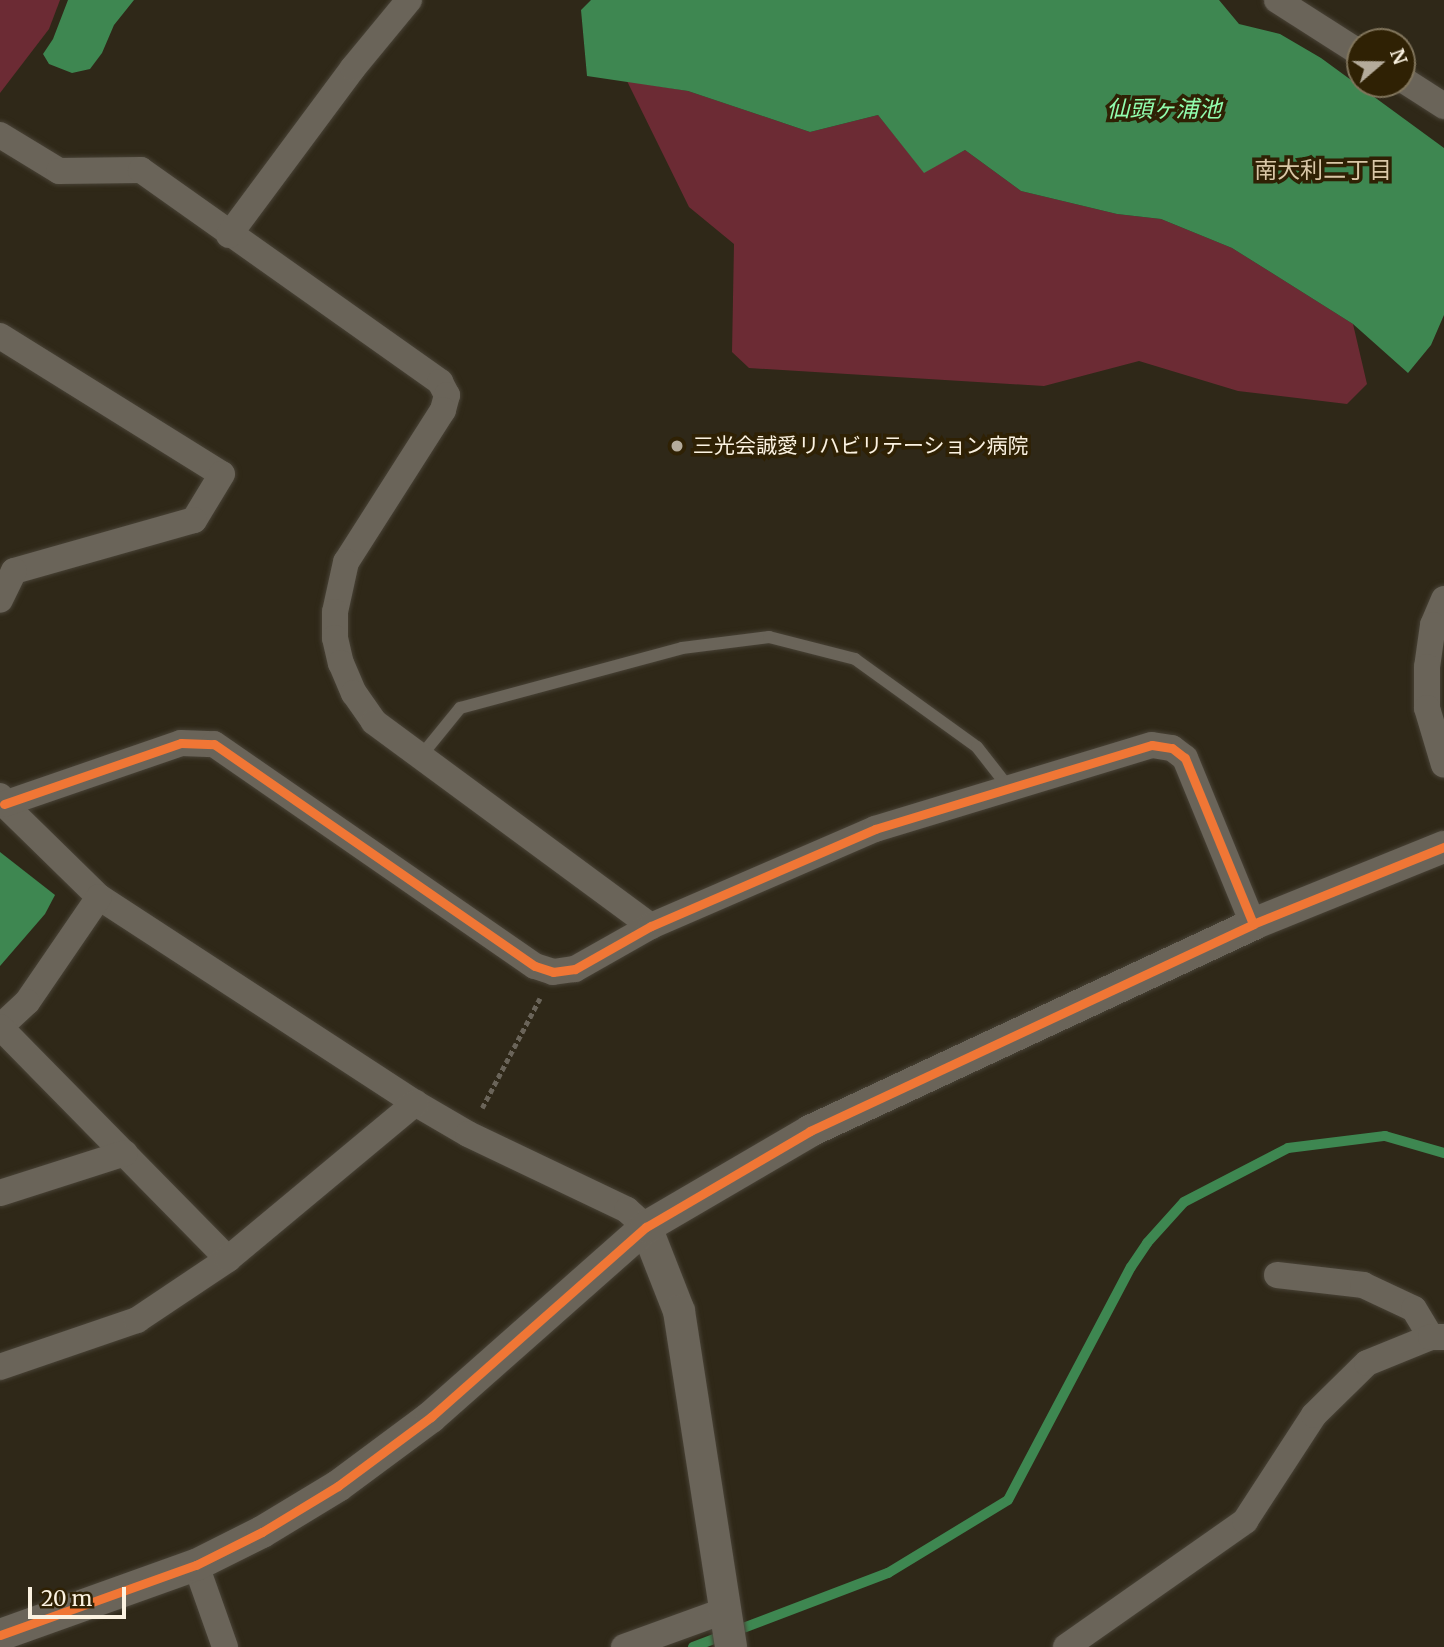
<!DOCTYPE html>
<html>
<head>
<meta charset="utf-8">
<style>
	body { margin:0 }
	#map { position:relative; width:1444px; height:1647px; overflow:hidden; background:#2f2818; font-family:Merriweather,"Noto Sans JP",serif }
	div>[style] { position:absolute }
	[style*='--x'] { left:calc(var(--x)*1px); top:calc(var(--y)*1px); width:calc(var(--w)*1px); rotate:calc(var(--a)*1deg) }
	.green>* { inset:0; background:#6c2b34 }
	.water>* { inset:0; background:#3e8751 }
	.stream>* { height:10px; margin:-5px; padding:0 5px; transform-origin:5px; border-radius:5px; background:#3e8751 }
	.path>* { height:4.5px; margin-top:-2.25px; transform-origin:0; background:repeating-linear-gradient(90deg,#6a6459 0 5px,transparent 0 8.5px) }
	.roads { filter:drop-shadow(0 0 2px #484236) drop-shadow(0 0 2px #484236) }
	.service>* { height:12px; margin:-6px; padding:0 6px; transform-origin:6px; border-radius:6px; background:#6a6459 }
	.minor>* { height:26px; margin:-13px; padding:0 13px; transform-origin:13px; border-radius:13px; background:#6a6459 }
	.tertiary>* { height:32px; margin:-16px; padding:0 16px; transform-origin:16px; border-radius:16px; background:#6a6459 }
	.cycleway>* { height:9px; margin:-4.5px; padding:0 4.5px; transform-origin:4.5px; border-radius:4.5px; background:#f07635 }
	.dots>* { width:19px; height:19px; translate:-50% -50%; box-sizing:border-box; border:4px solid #2f2104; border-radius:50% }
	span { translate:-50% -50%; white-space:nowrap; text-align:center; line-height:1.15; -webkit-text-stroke:7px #2f2104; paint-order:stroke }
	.poi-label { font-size:21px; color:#fbf2e1 }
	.left { translate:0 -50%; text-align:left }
	.water-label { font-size:23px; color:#91fdae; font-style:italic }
	.neighbourhood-label { font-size:23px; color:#d9c7a7 }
	.north { position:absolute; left:1346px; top:28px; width:70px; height:70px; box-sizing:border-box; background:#2f2104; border:2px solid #81755c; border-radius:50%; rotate:70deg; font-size:19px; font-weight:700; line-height:28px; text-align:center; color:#fbf2e1 }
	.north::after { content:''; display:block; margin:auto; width:24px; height:32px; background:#b4ab9b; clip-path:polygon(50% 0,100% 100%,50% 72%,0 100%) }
	.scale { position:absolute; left:28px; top:1587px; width:98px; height:32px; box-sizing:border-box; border:4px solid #fbf2e1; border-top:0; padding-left:9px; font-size:21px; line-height:24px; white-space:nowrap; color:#fbf2e1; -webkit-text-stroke:5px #2f2104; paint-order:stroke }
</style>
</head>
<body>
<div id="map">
	<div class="green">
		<i style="clip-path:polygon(0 0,60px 0,49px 29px,0 93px)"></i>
		<i style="clip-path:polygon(627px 81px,688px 91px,810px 132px,878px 115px,924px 172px,965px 150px,1021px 191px,1117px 214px,1161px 219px,1232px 248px,1353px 324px,1367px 384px,1347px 404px,1238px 391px,1139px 361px,1044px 386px,749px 368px,732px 352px,734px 244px,689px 207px)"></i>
	</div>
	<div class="water">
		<i style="clip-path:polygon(68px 0,134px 0,114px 25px,102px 53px,90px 69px,72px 73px,49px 64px,43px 54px,53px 39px)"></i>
		<i style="clip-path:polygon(591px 0,1219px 0,1239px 24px,1280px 34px,1321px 58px,1444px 148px,1444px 315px,1431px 345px,1408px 373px,1353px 324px,1232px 248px,1161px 219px,1117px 214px,1021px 191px,965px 150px,924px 173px,878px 115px,810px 132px,688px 91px,587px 76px,581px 10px)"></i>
		<i style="clip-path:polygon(0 852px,55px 895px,45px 914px,0 966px)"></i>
	</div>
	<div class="stream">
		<i style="--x:693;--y:1647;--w:209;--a:-20.8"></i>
		<i style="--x:888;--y:1573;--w:140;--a:-31.3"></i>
		<i style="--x:1008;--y:1500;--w:263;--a:-62.2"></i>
		<i style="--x:1131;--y:1267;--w:29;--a:-56"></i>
		<i style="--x:1147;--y:1243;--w:55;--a:-47.9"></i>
		<i style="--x:1184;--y:1202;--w:117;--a:-27.4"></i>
		<i style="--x:1288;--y:1148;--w:98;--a:-7.1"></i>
		<i style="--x:1385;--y:1136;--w:61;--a:16.1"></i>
	</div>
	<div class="path">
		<i style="--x:482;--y:1108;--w:124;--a:-62.2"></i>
	</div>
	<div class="roads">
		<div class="service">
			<i style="--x:421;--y:756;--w:62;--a:-50.9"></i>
			<i style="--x:460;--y:708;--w:230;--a:-15.1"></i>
			<i style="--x:682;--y:648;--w:88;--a:-7.2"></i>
			<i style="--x:769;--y:637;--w:89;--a:14.3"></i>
			<i style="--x:855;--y:659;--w:150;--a:35.8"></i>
			<i style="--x:977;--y:747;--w:52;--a:52"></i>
		</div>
		<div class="minor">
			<i style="--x:1277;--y:0;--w:98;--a:32.6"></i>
			<i style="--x:1402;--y:79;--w:50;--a:32.7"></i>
			<i style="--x:0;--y:135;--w:69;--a:31.4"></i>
			<i style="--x:59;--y:171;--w:82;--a:-0.7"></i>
			<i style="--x:141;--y:170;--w:367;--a:35.3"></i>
			<i style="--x:440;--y:382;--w:15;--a:62"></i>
			<i style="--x:447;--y:395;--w:16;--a:105"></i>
			<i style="--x:443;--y:410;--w:180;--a:122.5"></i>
			<i style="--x:346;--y:562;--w:51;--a:102.4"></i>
			<i style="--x:335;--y:612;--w:26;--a:90"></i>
			<i style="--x:335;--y:638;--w:26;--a:77"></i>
			<i style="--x:341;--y:663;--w:33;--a:67"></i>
			<i style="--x:354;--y:693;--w:35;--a:55"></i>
			<i style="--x:374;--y:722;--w:344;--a:36.4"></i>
			<i style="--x:229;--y:235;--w:208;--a:-53.4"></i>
			<i style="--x:353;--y:68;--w:88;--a:-50.5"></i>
			<i style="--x:0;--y:336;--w:261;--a:31.9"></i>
			<i style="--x:222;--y:474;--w:54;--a:121.3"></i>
			<i style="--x:194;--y:520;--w:187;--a:164.2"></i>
			<i style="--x:14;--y:571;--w:32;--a:116"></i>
			<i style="--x:1444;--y:599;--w:28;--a:113"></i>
			<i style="--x:1433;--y:625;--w:42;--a:98.1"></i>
			<i style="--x:1427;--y:667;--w:41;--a:90"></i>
			<i style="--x:1427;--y:708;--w:59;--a:73.4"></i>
			<i style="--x:0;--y:796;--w:9;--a:63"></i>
			<i style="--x:4;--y:804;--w:133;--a:44.4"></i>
			<i style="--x:99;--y:897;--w:377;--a:33.1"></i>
			<i style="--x:415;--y:1103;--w:61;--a:30.3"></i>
			<i style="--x:468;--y:1134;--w:176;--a:25.5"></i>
			<i style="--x:627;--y:1210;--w:25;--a:42"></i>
			<i style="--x:4;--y:804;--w:187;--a:-19"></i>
			<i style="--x:181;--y:743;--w:33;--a:2"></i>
			<i style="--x:214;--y:744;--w:390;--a:34.7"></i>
			<i style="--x:535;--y:966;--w:19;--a:18"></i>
			<i style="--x:553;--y:972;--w:22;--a:-8"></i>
			<i style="--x:575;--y:969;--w:87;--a:-29.5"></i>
			<i style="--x:651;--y:926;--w:244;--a:-23.4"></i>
			<i style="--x:875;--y:829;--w:289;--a:-16.9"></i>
			<i style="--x:1152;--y:745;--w:20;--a:9"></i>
			<i style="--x:1172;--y:748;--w:16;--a:38"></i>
			<i style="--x:1185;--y:758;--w:179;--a:67.7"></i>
			<i style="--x:99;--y:897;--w:127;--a:124.4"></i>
			<i style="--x:27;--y:1002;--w:37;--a:137"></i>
			<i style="--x:0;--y:1027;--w:325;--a:45.5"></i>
			<i style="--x:0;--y:1193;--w:131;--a:-17.7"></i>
			<i style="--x:1277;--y:1275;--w:87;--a:6.6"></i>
			<i style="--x:1363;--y:1285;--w:56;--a:25.2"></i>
			<i style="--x:1414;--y:1309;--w:33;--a:59"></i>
			<i style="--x:0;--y:1367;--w:145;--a:-18.9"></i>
			<i style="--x:137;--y:1320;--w:110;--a:-33.8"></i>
			<i style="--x:228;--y:1259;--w:244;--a:-39.8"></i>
			<i style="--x:196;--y:1565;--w:87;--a:70.5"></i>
			<i style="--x:624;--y:1647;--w:109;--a:-19.9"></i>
			<i style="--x:1066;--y:1647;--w:219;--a:-35.1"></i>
			<i style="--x:1245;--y:1521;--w:126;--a:-56.9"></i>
			<i style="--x:1314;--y:1415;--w:74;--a:-44.5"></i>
			<i style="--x:1367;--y:1363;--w:69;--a:-22.1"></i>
			<i style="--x:1431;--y:1337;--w:13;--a:0"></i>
		</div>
		<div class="tertiary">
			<i style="--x:646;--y:1227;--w:90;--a:68.6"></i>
			<i style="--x:679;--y:1311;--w:340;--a:81.2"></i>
			<i style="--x:0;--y:1635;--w:208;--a:-19.7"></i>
			<i style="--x:196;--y:1565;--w:74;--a:-26.6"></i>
			<i style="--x:262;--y:1532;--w:89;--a:-31.2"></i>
			<i style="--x:338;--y:1486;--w:116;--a:-36.6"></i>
			<i style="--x:431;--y:1417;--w:287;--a:-41.5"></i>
			<i style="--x:646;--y:1227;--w:190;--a:-30.3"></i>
			<i style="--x:810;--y:1131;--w:489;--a:-25"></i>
			<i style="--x:1253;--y:924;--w:206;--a:-22"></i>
		</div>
	</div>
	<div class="cycleway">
		<i style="--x:4;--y:804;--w:187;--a:-19"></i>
		<i style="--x:181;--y:743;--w:33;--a:2"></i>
		<i style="--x:214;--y:744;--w:390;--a:34.7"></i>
		<i style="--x:535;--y:966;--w:19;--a:18"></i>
		<i style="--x:553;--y:972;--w:22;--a:-8"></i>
		<i style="--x:575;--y:969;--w:87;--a:-29.5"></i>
		<i style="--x:651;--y:926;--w:244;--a:-23.4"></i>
		<i style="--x:875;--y:829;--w:289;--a:-16.9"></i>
		<i style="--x:1152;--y:745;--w:20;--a:9"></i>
		<i style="--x:1172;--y:748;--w:16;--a:38"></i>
		<i style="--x:1185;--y:758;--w:179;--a:67.7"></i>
		<i style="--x:0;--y:1635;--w:208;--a:-19.7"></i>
		<i style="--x:196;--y:1565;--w:74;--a:-26.6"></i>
		<i style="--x:262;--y:1532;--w:89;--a:-31.2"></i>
		<i style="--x:338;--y:1486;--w:116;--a:-36.6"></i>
		<i style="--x:431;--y:1417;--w:287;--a:-41.5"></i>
		<i style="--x:646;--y:1227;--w:190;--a:-30.3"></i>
		<i style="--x:810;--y:1131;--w:489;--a:-25"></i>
		<i style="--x:1253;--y:924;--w:206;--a:-22"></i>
	</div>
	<div class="dots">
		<i style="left:677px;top:446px;background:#b4ab9b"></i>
	</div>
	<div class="poi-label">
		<span class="left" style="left:693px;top:446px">三光会誠愛リハビリテーション病院</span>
	</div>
	<div class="water-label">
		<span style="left:1164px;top:109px">仙頭ヶ浦池</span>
	</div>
	<div class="neighbourhood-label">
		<span style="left:1323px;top:170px">南大利二丁目</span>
	</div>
	<div class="north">N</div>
	<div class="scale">20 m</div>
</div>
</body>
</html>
